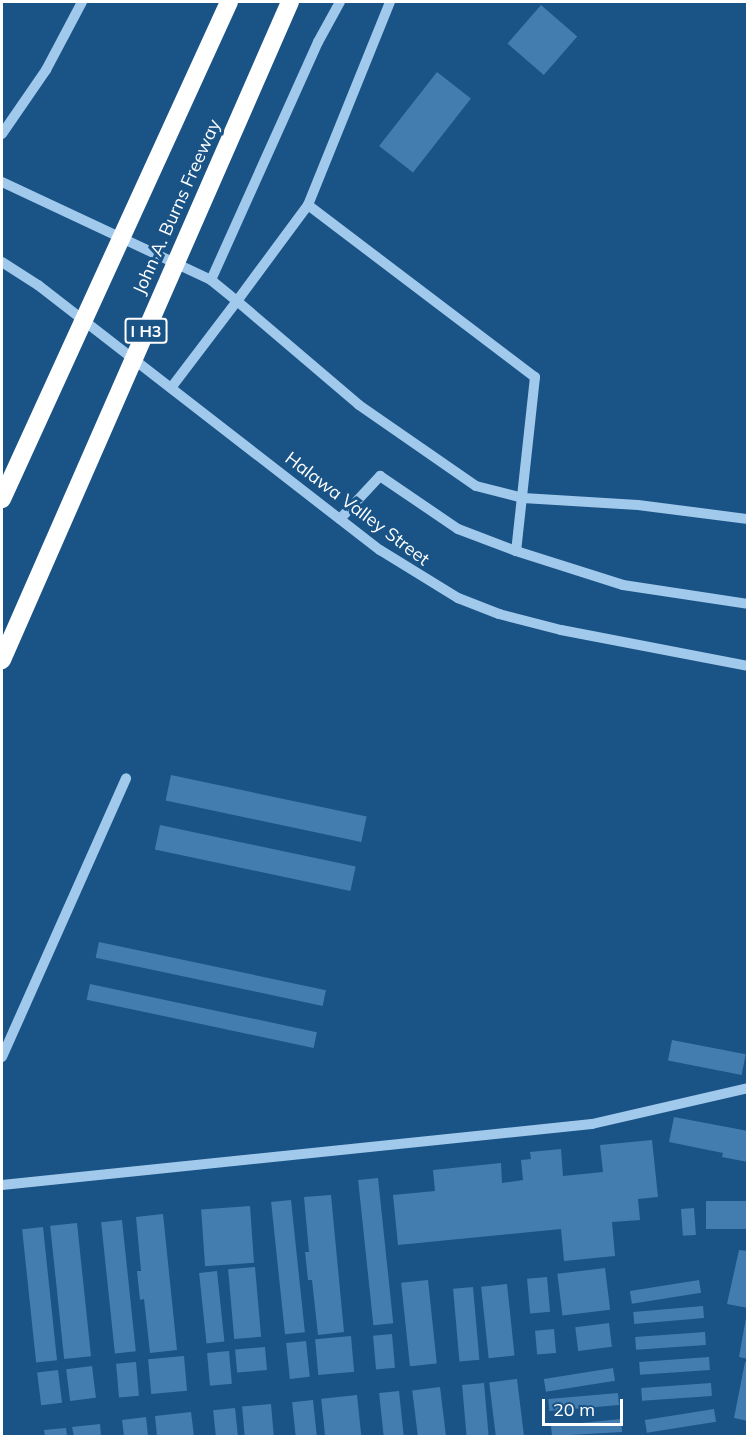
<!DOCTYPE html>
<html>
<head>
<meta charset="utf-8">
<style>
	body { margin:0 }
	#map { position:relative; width:749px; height:1438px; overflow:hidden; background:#1a5386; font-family:Mulish,sans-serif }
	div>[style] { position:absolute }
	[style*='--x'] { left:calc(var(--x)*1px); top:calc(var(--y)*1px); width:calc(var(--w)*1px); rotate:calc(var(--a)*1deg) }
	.building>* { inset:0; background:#437daf; transform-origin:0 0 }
	.minor>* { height:10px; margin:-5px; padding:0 5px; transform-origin:5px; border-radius:5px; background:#a1c9ec }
	.highway-bridge>* { height:18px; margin:-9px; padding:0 9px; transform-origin:9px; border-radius:9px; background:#fff }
	span { translate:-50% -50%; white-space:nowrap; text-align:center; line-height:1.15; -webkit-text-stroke:6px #1a5386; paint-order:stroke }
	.shield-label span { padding:2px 4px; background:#1a5386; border:2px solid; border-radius:4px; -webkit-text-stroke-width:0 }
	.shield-label { font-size:16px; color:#fff; font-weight:700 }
	.street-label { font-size:18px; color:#fff }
	.frame { position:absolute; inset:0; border:3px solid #fff; pointer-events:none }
	.scale { position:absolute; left:542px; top:1399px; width:81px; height:27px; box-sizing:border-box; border:3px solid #fff; border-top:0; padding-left:8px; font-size:18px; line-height:21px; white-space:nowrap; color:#fff; -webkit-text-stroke:4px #1a5386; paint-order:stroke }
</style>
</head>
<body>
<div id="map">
	<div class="building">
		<i style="left:541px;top:5px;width:48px;height:51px;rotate:41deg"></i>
		<i style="left:437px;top:72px;width:43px;height:94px;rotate:38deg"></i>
		<i style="left:171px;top:775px;width:200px;height:26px;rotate:12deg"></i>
		<i style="left:160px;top:825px;width:200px;height:25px;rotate:12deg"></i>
		<i style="left:99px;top:942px;width:232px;height:16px;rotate:12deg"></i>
		<i style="left:90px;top:984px;width:232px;height:16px;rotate:12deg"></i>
		<i style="left:672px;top:1040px;width:75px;height:21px;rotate:11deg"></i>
		<i style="clip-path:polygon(674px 1117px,748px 1131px,748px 1162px,722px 1157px,723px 1153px,669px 1142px)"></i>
		<i style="clip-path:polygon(652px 1140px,658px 1197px,638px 1199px,640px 1220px,612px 1222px,615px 1256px,564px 1261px,561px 1229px,398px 1245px,393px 1195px,435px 1191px,433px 1170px,501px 1163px,502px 1183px,523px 1180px,521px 1160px,531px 1159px,530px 1152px,561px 1149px,563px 1176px,603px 1172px,600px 1145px)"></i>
		<i style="left:378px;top:1178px;width:146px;height:20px;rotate:84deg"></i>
		<i style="clip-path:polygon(331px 1195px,344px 1332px,318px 1335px,312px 1280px,308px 1280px,305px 1252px,309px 1252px,304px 1197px)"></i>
		<i style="left:291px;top:1200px;width:133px;height:20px;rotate:84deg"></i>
		<i style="left:748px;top:1201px;width:28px;height:42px;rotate:90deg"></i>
		<i style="left:250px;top:1206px;width:57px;height:49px;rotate:86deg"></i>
		<i style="left:694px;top:1208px;width:27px;height:13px;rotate:86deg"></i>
		<i style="clip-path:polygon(163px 1214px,177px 1350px,150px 1353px,144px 1299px,140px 1300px,137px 1271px,141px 1271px,136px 1217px)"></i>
		<i style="left:122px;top:1220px;width:132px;height:21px;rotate:84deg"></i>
		<i style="left:77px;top:1223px;width:134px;height:27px;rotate:84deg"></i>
		<i style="left:43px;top:1227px;width:134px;height:21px;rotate:84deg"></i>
		<i style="clip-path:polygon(739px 1250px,748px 1251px,748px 1308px,727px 1304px)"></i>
		<i style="left:255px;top:1267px;width:70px;height:27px;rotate:85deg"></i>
		<i style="left:605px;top:1268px;width:42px;height:48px;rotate:83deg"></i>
		<i style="left:217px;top:1271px;width:71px;height:18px;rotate:84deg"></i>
		<i style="left:547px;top:1277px;width:35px;height:20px;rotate:85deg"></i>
		<i style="left:428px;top:1280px;width:84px;height:27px;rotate:84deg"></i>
		<i style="left:699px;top:1280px;width:13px;height:70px;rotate:81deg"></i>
		<i style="left:507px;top:1284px;width:72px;height:26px;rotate:84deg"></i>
		<i style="left:473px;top:1287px;width:73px;height:20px;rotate:85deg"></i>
		<i style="left:703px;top:1306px;width:12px;height:70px;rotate:85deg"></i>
		<i style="clip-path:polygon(746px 1318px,748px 1318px,748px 1359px,739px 1357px)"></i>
		<i style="left:609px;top:1323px;width:24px;height:34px;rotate:83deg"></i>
		<i style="left:554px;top:1329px;width:24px;height:19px;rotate:85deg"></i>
		<i style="left:705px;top:1332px;width:13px;height:70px;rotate:86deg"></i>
		<i style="left:392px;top:1334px;width:34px;height:19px;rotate:85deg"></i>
		<i style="left:351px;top:1336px;width:36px;height:36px;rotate:85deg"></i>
		<i style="left:306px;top:1341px;width:36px;height:20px;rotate:84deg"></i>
		<i style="left:265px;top:1347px;width:23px;height:30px;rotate:85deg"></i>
		<i style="left:229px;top:1351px;width:33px;height:22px;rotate:85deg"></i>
		<i style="left:184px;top:1356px;width:35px;height:36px;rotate:85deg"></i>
		<i style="left:709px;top:1357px;width:13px;height:70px;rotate:86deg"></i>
		<i style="left:136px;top:1362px;width:34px;height:20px;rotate:85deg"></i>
		<i style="clip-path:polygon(745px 1362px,748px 1363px,748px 1421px,734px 1418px)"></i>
		<i style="left:92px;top:1366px;width:32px;height:26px;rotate:83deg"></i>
		<i style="left:613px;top:1368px;width:13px;height:70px;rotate:81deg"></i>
		<i style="left:58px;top:1370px;width:33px;height:21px;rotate:83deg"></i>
		<i style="left:517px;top:1379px;width:57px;height:28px;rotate:83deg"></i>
		<i style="left:484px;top:1383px;width:53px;height:22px;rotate:85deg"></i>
		<i style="left:711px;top:1383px;width:13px;height:70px;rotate:86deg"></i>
		<i style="left:440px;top:1387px;width:49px;height:28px;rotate:83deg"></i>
		<i style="left:399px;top:1391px;width:45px;height:20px;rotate:84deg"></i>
		<i style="left:618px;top:1393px;width:12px;height:70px;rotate:85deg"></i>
		<i style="left:357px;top:1395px;width:41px;height:36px;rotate:84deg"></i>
		<i style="left:313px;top:1400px;width:36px;height:21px;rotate:84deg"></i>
		<i style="left:271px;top:1404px;width:32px;height:29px;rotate:85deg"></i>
		<i style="left:235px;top:1408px;width:28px;height:22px;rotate:84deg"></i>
		<i style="left:714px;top:1409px;width:13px;height:70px;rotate:81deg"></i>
		<i style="clip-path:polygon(191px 1412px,194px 1436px,157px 1436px,155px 1416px)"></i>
		<i style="clip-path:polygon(146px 1417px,148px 1436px,124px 1436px,122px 1420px)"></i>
		<i style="clip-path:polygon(621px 1419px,622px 1432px,552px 1436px,551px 1426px)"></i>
		<i style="clip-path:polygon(100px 1424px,101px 1436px,74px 1436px,72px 1427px)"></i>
		<i style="clip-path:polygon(66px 1428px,67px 1436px,45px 1436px,44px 1430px)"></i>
	</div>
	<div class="minor">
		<i style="--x:390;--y:2;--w:219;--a:112"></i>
		<i style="--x:308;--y:205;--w:119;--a:126.5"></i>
		<i style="--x:237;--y:301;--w:160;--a:40.4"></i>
		<i style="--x:359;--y:405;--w:142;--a:34.7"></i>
		<i style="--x:476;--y:486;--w:49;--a:14.3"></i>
		<i style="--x:523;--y:498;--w:115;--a:3.5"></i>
		<i style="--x:638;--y:505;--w:111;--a:7.3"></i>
		<i style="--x:2;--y:134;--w:78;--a:-55.5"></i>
		<i style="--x:46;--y:70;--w:77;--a:-62.1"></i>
		<i style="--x:2;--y:182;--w:231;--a:25.1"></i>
		<i style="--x:211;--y:280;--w:33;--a:39"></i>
		<i style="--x:237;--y:301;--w:109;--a:127.2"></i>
		<i style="--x:308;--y:205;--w:285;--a:37.2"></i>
		<i style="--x:535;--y:377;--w:175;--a:96.2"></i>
		<i style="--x:2;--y:262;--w:43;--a:32.6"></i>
		<i style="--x:38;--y:285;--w:433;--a:37.8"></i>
		<i style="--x:380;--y:550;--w:92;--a:31.6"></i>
		<i style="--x:458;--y:598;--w:44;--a:21.3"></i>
		<i style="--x:499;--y:614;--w:64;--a:14.5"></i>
		<i style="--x:561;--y:630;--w:190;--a:10.9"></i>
		<i style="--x:211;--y:280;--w:261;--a:-65.8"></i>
		<i style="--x:318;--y:42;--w:46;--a:-61.2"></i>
		<i style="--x:340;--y:519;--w:59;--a:-47.1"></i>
		<i style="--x:380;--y:476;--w:94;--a:34.2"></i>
		<i style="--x:458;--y:529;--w:62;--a:20.8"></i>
		<i style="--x:516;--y:551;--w:112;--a:17.6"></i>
		<i style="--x:623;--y:585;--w:126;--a:8.6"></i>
		<i style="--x:2;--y:1057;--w:305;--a:-66"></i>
		<i style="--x:2;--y:1185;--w:593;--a:-5.9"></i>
		<i style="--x:592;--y:1124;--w:160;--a:-13"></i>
	</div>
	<div class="highway-bridge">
		<i style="--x:2;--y:499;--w:546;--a:-65.45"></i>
		<i style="--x:2;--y:660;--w:718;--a:-66.36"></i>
	</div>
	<div class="shield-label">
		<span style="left:146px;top:331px">I H3</span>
	</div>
	<div class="street-label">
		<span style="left:177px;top:207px;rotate:-66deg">John A. Burns Freeway</span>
		<span style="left:357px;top:509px;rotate:37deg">Halawa Valley Street</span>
	</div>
	<div class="frame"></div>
	<div class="scale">20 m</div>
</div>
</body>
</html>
